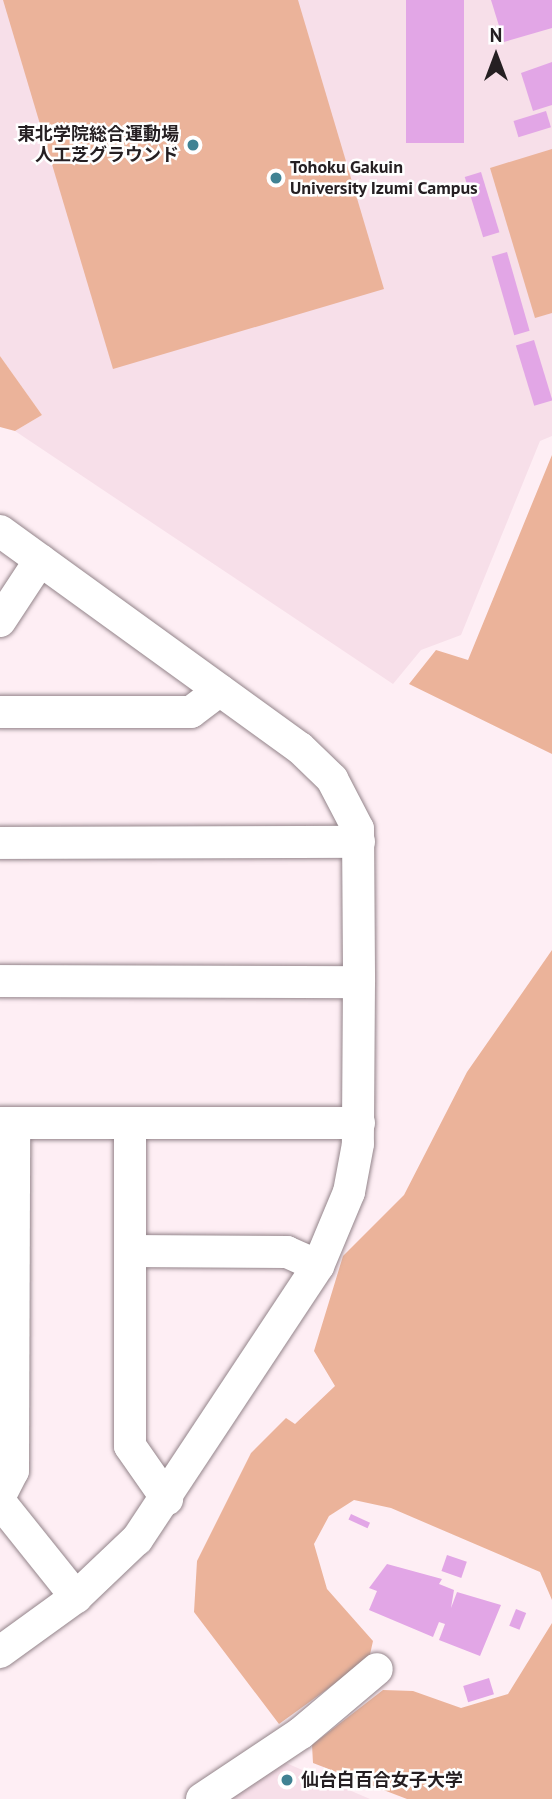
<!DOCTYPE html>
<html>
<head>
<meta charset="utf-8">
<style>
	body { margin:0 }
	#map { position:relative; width:552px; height:1799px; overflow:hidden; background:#feeef4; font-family:"PT Sans","Noto Sans JP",sans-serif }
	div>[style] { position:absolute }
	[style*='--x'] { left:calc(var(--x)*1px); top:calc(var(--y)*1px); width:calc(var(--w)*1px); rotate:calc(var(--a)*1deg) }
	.built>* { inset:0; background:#f7dfe9 }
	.green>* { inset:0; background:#ebb39a }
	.building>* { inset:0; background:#e2a6e6; transform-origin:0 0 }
	.roads { filter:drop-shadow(0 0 2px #93848a) drop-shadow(0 0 2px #93848a) }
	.minor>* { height:32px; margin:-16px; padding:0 16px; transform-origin:16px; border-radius:16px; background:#fff }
	.dots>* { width:19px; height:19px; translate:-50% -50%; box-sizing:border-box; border:4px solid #fff; border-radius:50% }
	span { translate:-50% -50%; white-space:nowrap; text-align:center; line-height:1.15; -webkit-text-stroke:5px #fff; paint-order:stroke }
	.poi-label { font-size:18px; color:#251f22; font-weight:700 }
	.right { translate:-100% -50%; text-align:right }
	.left { translate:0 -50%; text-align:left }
	.north { position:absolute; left:461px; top:21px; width:70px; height:70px; -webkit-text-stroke:5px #fff; paint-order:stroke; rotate:0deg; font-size:19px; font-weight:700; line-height:28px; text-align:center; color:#251f22 }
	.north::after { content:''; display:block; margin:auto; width:24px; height:32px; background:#251f22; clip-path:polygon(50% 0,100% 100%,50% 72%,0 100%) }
</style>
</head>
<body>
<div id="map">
	<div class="built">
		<i style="clip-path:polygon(0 0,552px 0,552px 436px,540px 441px,461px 635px,421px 650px,393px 684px,15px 431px,42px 415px,0 356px)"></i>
		<i style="clip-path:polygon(279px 1760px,370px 1799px,221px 1799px)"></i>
	</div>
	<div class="green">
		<i style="clip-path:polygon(3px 0,298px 0,384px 289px,113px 369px)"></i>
		<i style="clip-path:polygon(552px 149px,552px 313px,535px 318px,490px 168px)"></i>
		<i style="clip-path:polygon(0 356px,42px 415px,15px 431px,0 427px)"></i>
		<i style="clip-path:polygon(552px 455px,552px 754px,409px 684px,436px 650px,468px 660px)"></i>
		<i style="clip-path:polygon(552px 950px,552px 1600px,540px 1572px,391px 1508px,354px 1500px,329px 1516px,314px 1544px,327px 1589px,373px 1641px,369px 1659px,279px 1724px,194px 1612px,197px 1561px,251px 1453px,286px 1418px,295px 1424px,335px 1386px,314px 1351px,343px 1256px,404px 1195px,467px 1072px)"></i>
		<i style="clip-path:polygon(552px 1623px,552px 1799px,407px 1799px,313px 1763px,312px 1745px,383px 1690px,413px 1691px,461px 1708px,508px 1694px)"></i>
	</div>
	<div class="building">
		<i style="left:406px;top:0;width:58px;height:143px"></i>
		<i style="clip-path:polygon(491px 0,552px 0,552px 28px,504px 42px)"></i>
		<i style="clip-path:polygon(552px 62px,552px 105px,533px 111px,521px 73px)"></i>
		<i style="left:546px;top:111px;width:17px;height:34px;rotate:73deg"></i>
		<i style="left:481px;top:172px;width:63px;height:17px;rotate:73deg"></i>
		<i style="left:507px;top:252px;width:82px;height:16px;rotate:74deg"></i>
		<i style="left:534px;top:340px;width:63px;height:19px;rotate:73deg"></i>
		<i style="left:351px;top:1514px;width:21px;height:6px;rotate:25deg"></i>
		<i style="left:447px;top:1555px;width:21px;height:17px;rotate:19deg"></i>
		<i style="clip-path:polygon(387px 1564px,442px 1579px,439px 1584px,454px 1590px,451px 1608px,457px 1592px,501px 1605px,480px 1656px,439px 1640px,445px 1624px,439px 1622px,433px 1637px,369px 1610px,377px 1591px,369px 1588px)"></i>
		<i style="left:516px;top:1609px;width:11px;height:18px;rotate:22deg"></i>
		<i style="left:489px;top:1678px;width:17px;height:27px;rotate:73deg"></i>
	</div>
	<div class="roads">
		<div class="minor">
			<i style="--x:0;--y:531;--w:370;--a:35.9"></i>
			<i style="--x:300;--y:748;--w:45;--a:44.1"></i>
			<i style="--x:332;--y:779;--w:56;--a:62.5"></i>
			<i style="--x:358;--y:829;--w:153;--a:89.6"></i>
			<i style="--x:359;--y:982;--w:162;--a:90.4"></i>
			<i style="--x:358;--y:1144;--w:49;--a:100.6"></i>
			<i style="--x:349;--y:1192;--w:80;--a:112.7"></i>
			<i style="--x:318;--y:1266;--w:328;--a:123.5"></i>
			<i style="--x:137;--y:1539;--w:84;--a:136.4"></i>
			<i style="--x:76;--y:1597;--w:94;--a:144.1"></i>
			<i style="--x:0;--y:621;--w:73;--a:-56.7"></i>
			<i style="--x:0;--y:712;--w:191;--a:0"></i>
			<i style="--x:191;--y:712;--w:36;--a:-37"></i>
			<i style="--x:0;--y:843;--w:359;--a:-0.2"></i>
			<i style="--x:0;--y:981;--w:359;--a:0.2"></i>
			<i style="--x:0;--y:1123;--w:359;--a:0"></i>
			<i style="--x:130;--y:1123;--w:323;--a:90"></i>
			<i style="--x:130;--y:1446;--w:65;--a:55.1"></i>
			<i style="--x:130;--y:1251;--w:157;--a:0.4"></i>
			<i style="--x:287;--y:1252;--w:34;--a:24"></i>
			<i style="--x:0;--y:1496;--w:28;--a:-63"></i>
			<i style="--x:13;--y:1471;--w:348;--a:-89.8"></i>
			<i style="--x:0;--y:1502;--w:122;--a:51.3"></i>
			<i style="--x:202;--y:1799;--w:119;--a:-33.7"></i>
			<i style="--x:301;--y:1733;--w:99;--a:-40.1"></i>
		</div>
	</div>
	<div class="dots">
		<i style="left:193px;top:145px;background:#408293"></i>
		<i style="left:276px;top:178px;background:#408293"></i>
		<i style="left:287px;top:1780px;background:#408293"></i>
	</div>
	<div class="poi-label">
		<span class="right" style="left:179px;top:145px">東北学院総合運動場<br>人工芝グラウンド</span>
		<span class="left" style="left:290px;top:178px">Tohoku Gakuin<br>University Izumi Campus</span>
		<span class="left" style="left:301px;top:1780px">仙台白百合女子大学</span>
	</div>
	<div class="north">N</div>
</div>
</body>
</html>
